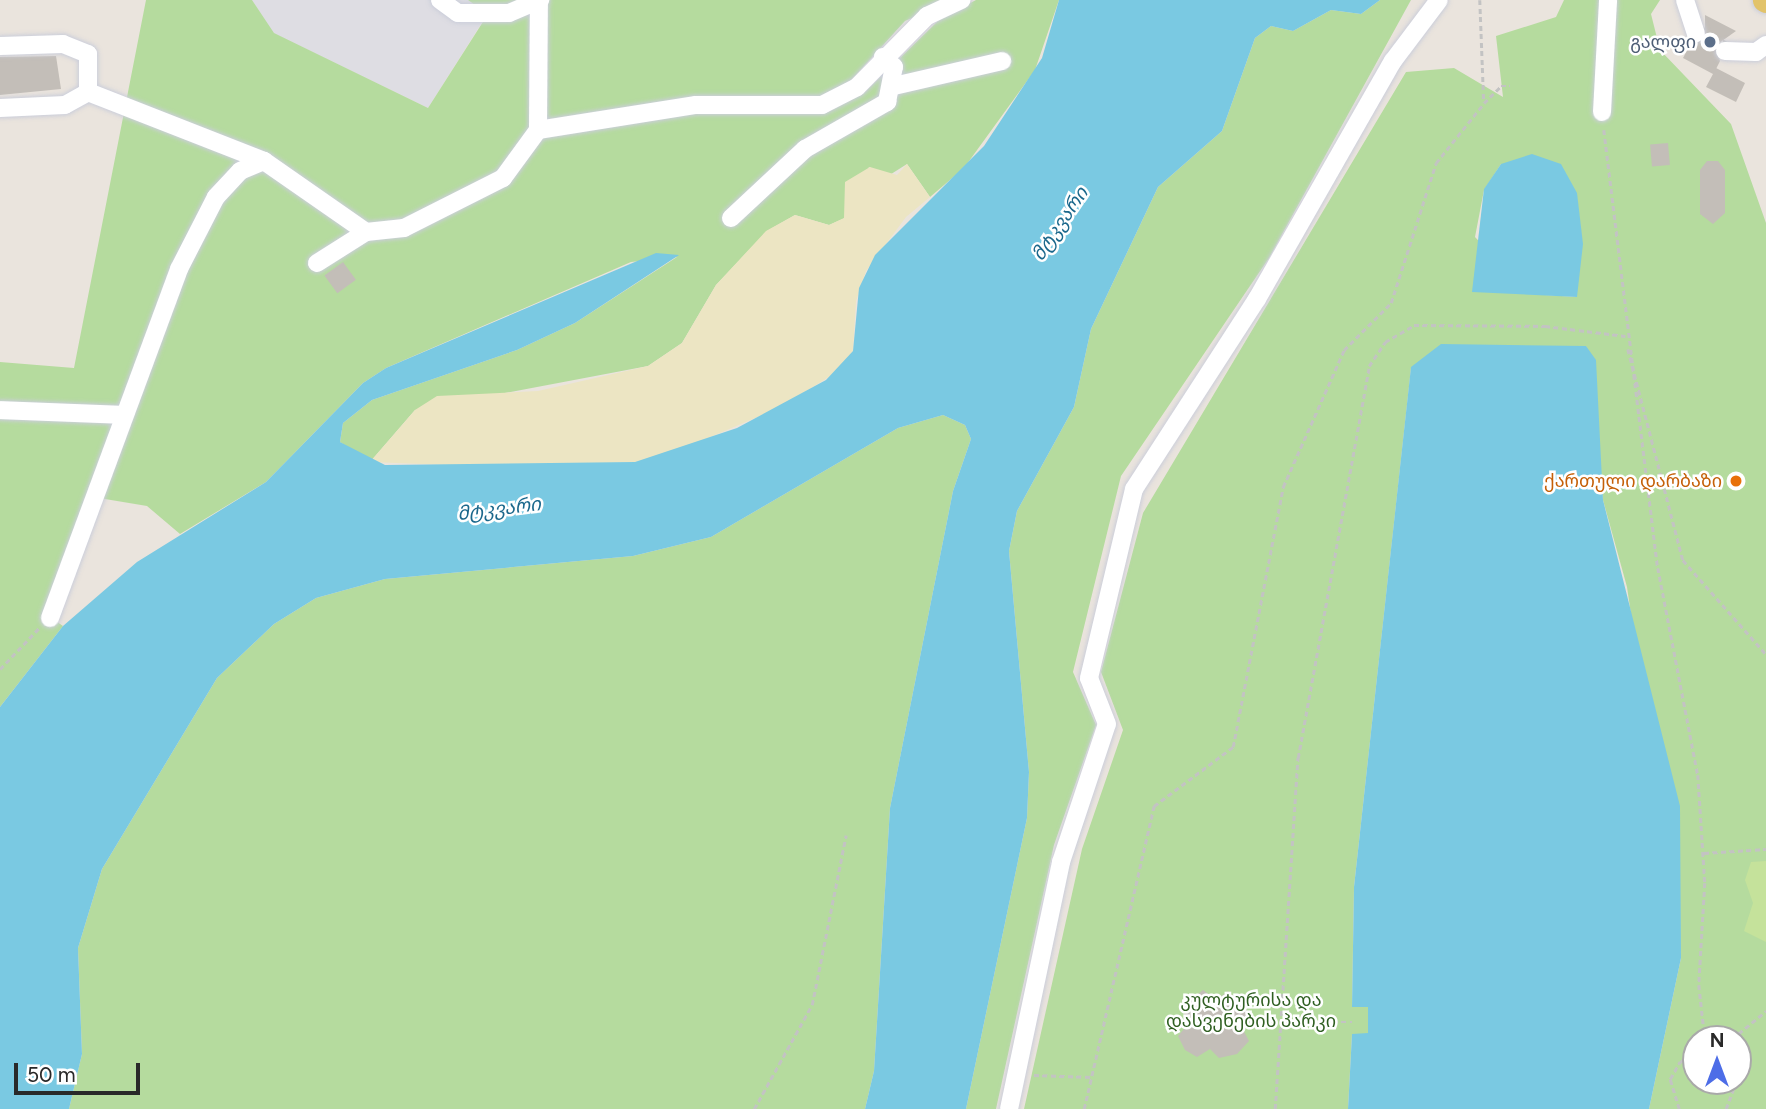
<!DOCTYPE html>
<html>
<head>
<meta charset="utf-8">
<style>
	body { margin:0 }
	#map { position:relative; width:1766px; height:1109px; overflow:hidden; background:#eae4dd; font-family:Figtree,"Noto Sans Georgian",sans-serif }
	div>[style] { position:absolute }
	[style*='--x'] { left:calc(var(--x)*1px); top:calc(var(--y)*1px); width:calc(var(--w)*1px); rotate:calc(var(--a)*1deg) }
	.industrial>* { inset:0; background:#dedde3 }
	.green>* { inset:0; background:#b5db9e }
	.sand>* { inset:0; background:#ece5c3 }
	.pitch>* { inset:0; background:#c5e29b }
	.water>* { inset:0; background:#7ac9e2 }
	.building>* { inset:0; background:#c3beb8; transform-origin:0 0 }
	.minor-tunnel>* { height:18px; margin-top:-9px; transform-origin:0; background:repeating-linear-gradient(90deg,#c3bfb9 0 18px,transparent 0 27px) }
	.path>* { height:2.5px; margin-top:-1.25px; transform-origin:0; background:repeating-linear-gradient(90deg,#c3c3c3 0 5px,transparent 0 8.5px) }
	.roads { filter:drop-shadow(0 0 2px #cbceda) drop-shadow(0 0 2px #cbceda) }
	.minor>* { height:18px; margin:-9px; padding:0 9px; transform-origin:9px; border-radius:9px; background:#fff }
	.major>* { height:23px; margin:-11.5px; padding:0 11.5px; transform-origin:11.5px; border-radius:11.5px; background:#e2c36a }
	.dots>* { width:19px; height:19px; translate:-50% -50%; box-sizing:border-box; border:4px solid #fff; border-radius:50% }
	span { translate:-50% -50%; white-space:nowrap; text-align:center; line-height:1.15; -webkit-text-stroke:5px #fff; paint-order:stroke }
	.service-label { font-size:18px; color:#4e5e75 }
	.right { translate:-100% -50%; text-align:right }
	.food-label { font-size:18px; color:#c56008 }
	.park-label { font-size:18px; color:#2f5f21 }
	.water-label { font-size:19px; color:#1b688c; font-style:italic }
	.north { position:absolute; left:1682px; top:1025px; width:70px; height:70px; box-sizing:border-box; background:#fff; border:2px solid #a9a9a9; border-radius:50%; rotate:0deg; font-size:19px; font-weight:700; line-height:28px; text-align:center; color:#292929 }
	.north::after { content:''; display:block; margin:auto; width:24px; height:32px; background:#4d6de7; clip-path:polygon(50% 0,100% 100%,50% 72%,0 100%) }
	.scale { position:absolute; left:14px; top:1063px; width:126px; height:32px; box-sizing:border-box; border:4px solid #292929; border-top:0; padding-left:9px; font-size:21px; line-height:24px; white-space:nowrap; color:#292929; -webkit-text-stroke:5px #fff; paint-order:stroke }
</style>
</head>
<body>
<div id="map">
	<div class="industrial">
		<i style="clip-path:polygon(252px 0,468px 0,488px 13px,428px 108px,273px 33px)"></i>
	</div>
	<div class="green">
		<i style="clip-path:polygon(146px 0,252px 0,274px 33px,428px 108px,488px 14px,468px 0,952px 0,905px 21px,824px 110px,862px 95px,940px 19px,976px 0,1059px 0,1035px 70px,964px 168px,930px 197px,907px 164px,888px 176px,869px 167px,845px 218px,829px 225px,795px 215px,767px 231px,716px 285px,682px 343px,648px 366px,415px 410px,370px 462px,340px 442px,343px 423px,372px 400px,517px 350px,575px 323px,677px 257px,631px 262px,386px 368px,363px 383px,266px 482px,180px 534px,147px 506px,93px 497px,50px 617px,63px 626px,0 707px,0 362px,74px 368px)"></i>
		<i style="clip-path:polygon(1380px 0,1411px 0,1269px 258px,1121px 476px,1073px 672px,1096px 725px,1054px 845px,996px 1109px,966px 1109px,1027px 818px,1029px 772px,1009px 551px,1017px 511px,1074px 407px,1091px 329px,1158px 187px,1222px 131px,1255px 38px,1271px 26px,1293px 31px,1331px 10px,1361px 14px)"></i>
		<i style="clip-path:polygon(evenodd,1564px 0,1660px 0,1651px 14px,1660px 50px,1731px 124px,1766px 223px,1766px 1109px,1649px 1109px,1681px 958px,1627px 587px,1603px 500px,1586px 346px,1524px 346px,1411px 368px,1354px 887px,1352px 1006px,1368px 1007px,1368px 1034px,1352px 1034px,1348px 1109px,1024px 1109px,1082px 849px,1123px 730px,1101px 672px,1143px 513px,1406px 72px,1454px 68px,1503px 97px,1496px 36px,1556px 17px,1564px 0,1501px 164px,1577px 297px,1529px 294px,1475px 237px,1484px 190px,1501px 164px,1564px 0,1696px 1039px,1738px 1039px,1738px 1081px,1696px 1081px,1696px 1039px)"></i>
		<i style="clip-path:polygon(943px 415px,965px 425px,971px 439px,953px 491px,890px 808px,874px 1071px,865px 1109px,69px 1109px,82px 1054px,78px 948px,102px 869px,217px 678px,274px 624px,316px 598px,385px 579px,633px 556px,711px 537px,898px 428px)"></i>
	</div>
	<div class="sand">
		<i style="clip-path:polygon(907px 164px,930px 197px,906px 217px,866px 271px,856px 301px,853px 351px,837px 372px,779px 408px,661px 458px,635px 462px,503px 467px,370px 462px,415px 410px,437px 396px,538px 391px,648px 366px,682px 343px,716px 285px,766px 231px,795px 215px,829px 225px,844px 218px,845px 182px,870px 167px,897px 175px)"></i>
	</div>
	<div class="pitch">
		<i style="clip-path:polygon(1766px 861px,1766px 942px,1744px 931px,1753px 903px,1745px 880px,1751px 862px)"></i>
	</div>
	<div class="water">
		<i style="clip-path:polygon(1059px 0,1380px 0,1361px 14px,1331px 10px,1293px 31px,1271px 26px,1255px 38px,1222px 131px,1158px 187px,1091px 329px,1074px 407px,1017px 511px,1009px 551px,1029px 772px,1027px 818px,966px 1109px,865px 1109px,874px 1071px,890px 808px,953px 491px,971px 439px,965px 425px,943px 415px,898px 428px,711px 537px,633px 556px,385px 579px,316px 598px,274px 624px,217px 678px,102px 869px,78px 948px,82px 1054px,69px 1109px,0 1109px,0 707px,63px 626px,137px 562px,266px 482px,363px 383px,386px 368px,656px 253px,679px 255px,575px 323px,517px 350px,372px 400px,343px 423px,340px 442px,385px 465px,635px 462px,737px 428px,826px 380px,853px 351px,859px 288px,875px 255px,984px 146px,1042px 58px)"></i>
		<i style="clip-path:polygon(1532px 154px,1561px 164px,1577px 193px,1583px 244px,1577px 297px,1472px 292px,1484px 189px,1501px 164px)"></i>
		<i style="clip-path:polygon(1441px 344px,1586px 346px,1596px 360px,1603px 500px,1680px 806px,1681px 958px,1649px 1109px,1348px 1109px,1352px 1034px,1368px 1033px,1368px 1007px,1352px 1007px,1354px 887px,1411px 367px)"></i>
	</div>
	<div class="building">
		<i style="clip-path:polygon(1705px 15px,1736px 31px,1715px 46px,1720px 61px,1714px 73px,1716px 68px,1745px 83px,1736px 102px,1706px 87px,1713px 74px,1683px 58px,1691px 43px,1705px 40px)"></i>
		<i style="clip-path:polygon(56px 56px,61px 89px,0 95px,0 57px)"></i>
		<i style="left:1668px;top:143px;width:22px;height:18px;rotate:85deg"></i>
		<i style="clip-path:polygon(1707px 161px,1718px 161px,1725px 170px,1725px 213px,1713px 224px,1700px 214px,1700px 170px)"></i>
		<i style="left:343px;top:262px;width:22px;height:23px;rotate:54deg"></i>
		<i style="clip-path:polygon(1203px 990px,1216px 1000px,1228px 991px,1252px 1015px,1241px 1026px,1249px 1041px,1237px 1054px,1219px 1058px,1210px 1049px,1197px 1057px,1185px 1050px,1178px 1036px,1189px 1023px,1181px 1009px)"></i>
	</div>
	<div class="minor-tunnel">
		<i style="--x:1696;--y:33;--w:34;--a:32"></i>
	</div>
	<div class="path">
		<i style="--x:1480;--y:0;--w:102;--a:87.8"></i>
		<i style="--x:1604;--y:130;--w:441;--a:83"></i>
		<i style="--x:1658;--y:568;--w:211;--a:79.1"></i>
		<i style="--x:1698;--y:775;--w:108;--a:86.3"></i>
		<i style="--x:1705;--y:883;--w:102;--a:93.4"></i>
		<i style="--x:1699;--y:985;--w:54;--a:83.7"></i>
		<i style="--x:1628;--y:349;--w:218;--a:75.4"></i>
		<i style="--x:1683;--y:560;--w:125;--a:48.6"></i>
		<i style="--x:0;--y:669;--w:57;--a:-46.4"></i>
		<i style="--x:1704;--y:853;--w:62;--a:-3.7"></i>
		<i style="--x:1282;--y:1022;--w:70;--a:0"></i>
		<i style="--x:1732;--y:1039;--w:44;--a:-39.5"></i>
		<i style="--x:1034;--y:1075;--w:57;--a:2"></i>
		<i style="--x:754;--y:1109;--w:119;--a:-60.9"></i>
		<i style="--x:812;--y:1005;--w:173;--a:-78.7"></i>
		<i style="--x:1084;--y:1109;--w:311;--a:-77"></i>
		<i style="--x:1154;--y:806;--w:99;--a:-36.8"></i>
		<i style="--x:1233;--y:747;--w:265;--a:-79.1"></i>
		<i style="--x:1283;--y:487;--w:150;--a:-66"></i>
		<i style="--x:1344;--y:350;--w:66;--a:-45"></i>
		<i style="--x:1391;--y:303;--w:147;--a:-72.2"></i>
		<i style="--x:1436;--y:163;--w:77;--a:-51.3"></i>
		<i style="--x:1484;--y:103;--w:24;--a:-45"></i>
		<i style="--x:1501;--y:86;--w:9;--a:0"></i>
		<i style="--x:1275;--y:1109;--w:352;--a:-86.3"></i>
		<i style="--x:1298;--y:758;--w:398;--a:-79.7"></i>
		<i style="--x:1369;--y:366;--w:29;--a:-56"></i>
		<i style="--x:1385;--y:342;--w:34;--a:-30"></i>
		<i style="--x:1414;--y:325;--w:131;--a:0.4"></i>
		<i style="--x:1545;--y:326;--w:81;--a:7.1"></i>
		<i style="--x:1679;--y:1109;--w:31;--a:-107"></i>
		<i style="--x:1670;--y:1079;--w:20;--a:-60"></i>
		<i style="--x:1680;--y:1062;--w:18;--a:-29"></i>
		<i style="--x:1726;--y:1109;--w:30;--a:-70"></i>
	</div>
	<div class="roads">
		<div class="minor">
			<i style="--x:440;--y:0;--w:22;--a:36"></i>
			<i style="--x:458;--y:13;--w:51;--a:0"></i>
			<i style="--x:509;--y:13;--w:34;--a:-23"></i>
			<i style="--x:1685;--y:0;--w:35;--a:72"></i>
			<i style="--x:0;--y:46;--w:63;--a:-1.8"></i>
			<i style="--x:63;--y:44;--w:27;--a:22"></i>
			<i style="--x:88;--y:54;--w:38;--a:90"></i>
			<i style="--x:88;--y:92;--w:189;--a:21.4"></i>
			<i style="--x:264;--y:161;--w:124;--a:34.8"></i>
			<i style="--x:366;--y:232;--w:38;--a:-6"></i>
			<i style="--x:404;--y:228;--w:111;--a:-26.8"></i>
			<i style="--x:503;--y:178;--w:59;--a:-53.9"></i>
			<i style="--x:538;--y:130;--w:128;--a:-89.6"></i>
			<i style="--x:1725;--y:51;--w:31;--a:2"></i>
			<i style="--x:1756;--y:52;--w:12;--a:-35"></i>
			<i style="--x:894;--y:86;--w:111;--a:-13"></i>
			<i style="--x:0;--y:108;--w:65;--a:-2.6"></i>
			<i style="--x:65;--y:105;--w:26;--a:-29"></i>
			<i style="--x:1602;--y:112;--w:112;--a:-86.9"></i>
			<i style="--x:538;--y:130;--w:160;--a:-9"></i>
			<i style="--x:696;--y:105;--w:126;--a:0"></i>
			<i style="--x:822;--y:105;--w:39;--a:-27"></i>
			<i style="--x:857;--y:87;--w:100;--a:-45.4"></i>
			<i style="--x:927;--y:16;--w:38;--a:-25"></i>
			<i style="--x:731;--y:218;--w:101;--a:-43"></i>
			<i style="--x:805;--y:149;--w:95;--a:-29.8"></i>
			<i style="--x:887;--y:102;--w:36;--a:-79"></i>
			<i style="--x:894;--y:67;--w:15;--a:-138"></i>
			<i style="--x:317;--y:263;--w:58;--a:-32.3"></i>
			<i style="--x:0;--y:410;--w:123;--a:2.3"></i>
			<i style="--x:50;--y:618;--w:372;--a:-69.7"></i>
			<i style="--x:179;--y:269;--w:81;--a:-62.8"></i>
			<i style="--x:216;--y:197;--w:35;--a:-47"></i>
			<i style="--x:240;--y:171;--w:26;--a:-23"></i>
			<i style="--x:1009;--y:1109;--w:252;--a:-78.1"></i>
			<i style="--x:1061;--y:862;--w:145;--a:-71.6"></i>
			<i style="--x:1107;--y:724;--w:49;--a:-111.4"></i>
			<i style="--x:1089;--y:678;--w:194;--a:-76.6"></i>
			<i style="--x:1134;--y:489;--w:226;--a:-57.1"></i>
			<i style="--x:1257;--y:299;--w:274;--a:-60.3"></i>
			<i style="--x:1393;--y:61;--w:76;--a:-53"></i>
		</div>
		<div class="major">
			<i style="--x:1764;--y:0;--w:2;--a:27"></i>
		</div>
	</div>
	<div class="dots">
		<i style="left:1710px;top:42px;background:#5c6f8a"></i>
		<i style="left:1736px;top:481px;background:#e8710a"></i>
	</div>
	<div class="service-label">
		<span class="right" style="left:1696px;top:42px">გალფი</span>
	</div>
	<div class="food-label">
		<span class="right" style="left:1722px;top:481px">ქართული დარბაზი</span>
	</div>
	<div class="park-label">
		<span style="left:1251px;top:1011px">კულტურისა და<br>დასვენების პარკი</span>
	</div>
	<div class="water-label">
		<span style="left:1060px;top:224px;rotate:-56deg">მტკვარი</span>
		<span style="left:499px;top:509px;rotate:-7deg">მტკვარი</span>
	</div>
	<div class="north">N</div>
	<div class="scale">50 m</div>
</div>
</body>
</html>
